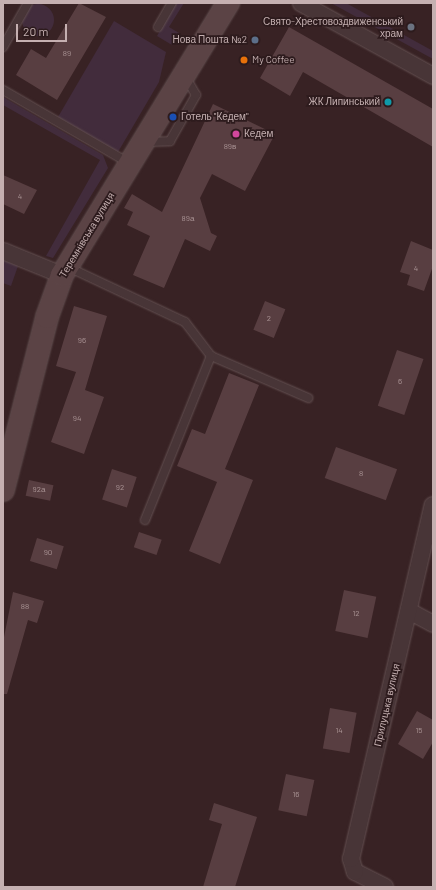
<!DOCTYPE html>
<html>
<head>
<meta charset="utf-8">
<style>
	body { margin:0 }
	#map { position:relative; width:436px; height:890px; overflow:hidden; background:#382224; font-family:Barlow,sans-serif }
	div>[style] { position:absolute }
	[style*='--x'] { left:calc(var(--x)*1px); top:calc(var(--y)*1px); width:calc(var(--w)*1px); rotate:calc(var(--a)*1deg) }
	.green>* { inset:0; background:#422c3c }
	.round { border-radius:50% }
	.building>* { inset:0; background:#583e41; transform-origin:0 0 }
	.roads { filter:drop-shadow(0 0 1px #635051) drop-shadow(0 0 1px #635051) }
	.lane>* { height:8px; margin:-4px; padding:0 4px; transform-origin:4px; border-radius:4px; background:#483537 }
	.street>* { height:16px; margin:-8px; padding:0 8px; transform-origin:8px; border-radius:8px; background:#483537 }
	.secondary>* { height:22px; margin:-11px; padding:0 11px; transform-origin:11px; border-radius:11px; background:#5b4345 }
	.dots>* { width:11px; height:11px; translate:-50% -50%; box-sizing:border-box; border:2px solid #2d1b1d; border-radius:50% }
	span { translate:-50% -50%; white-space:nowrap; text-align:center; line-height:1.15; -webkit-text-stroke:3.5px #2d1b1d; paint-order:stroke }
	.number-label { font-size:8px; color:#aa9495 }
	.number-label span { -webkit-text-stroke-width:0 }
	.poi-label { font-size:10px; color:#c5b0b1 }
	.right { translate:-100% -50%; text-align:right }
	.left { translate:0 -50%; text-align:left }
	.street-label { font-size:10px; color:#c5b0b1 }
	.frame { position:absolute; inset:0; border:4px solid #c5b0b1; pointer-events:none }
	.scale { position:absolute; left:16px; top:24px; width:51px; height:18px; box-sizing:border-box; border:2px solid #c5b0b1; border-top:0; padding-left:5px; font-size:12px; line-height:14px; white-space:nowrap; color:#c5b0b1; -webkit-text-stroke:3px #2d1b1d; paint-order:stroke }
</style>
</head>
<body>
<div id="map">
	<div class="green">
		<i style="clip-path:polygon(176px 3px,184px 3px,169px 27px,179px 33px,172px 45px,157px 36px)"></i>
		<i style="clip-path:polygon(331px 3px,346px 3px,433px 51px,433px 59px)"></i>
		<i class="round" style="left:22px;top:4px;width:32px;height:32px"></i>
		<i style="clip-path:polygon(114px 21px,166px 52px,159px 82px,118px 152px,58px 117px)"></i>
		<i style="clip-path:polygon(3px 97px,103px 155px,108px 168px,53px 258px,46px 256px,100px 160px,3px 105px)"></i>
		<i style="clip-path:polygon(3px 260px,18px 266px,11px 286px,3px 283px)"></i>
	</div>
	<div class="building">
		<i style="clip-path:polygon(79px 3px,106px 17px,57px 100px,16px 75px,31px 49px,46px 58px)"></i>
		<i style="clip-path:polygon(289px 27px,433px 109px,433px 147px,303px 72px,290px 96px,260px 78px)"></i>
		<i style="clip-path:polygon(213px 104px,275px 134px,245px 191px,212px 174px,200px 198px,211px 233px,217px 236px,210px 251px,185px 239px,164px 288px,133px 275px,150px 236px,127px 225px,133px 212px,124px 208px,132px 194px,162px 212px)"></i>
		<i style="clip-path:polygon(3px 175px,37px 190px,24px 214px,3px 204px)"></i>
		<i style="clip-path:polygon(411px 241px,433px 250px,433px 266px,424px 291px,407px 285px,410px 275px,400px 272px)"></i>
		<i style="left:265px;top:301px;width:22px;height:31px;rotate:22deg"></i>
		<i style="clip-path:polygon(74px 306px,107px 316px,85px 390px,104px 397px,84px 454px,51px 442px,76px 372px,56px 366px)"></i>
		<i style="left:397px;top:350px;width:28px;height:59px;rotate:19deg"></i>
		<i style="clip-path:polygon(229px 373px,259px 385px,225px 469px,253px 480px,220px 564px,189px 551px,217px 482px,177px 466px,192px 429px,205px 434px)"></i>
		<i style="left:336px;top:447px;width:65px;height:33px;rotate:20deg"></i>
		<i style="left:112px;top:469px;width:26px;height:32px;rotate:18deg"></i>
		<i style="left:29px;top:480px;width:25px;height:16px;rotate:12deg"></i>
		<i style="left:139px;top:532px;width:24px;height:16px;rotate:19deg"></i>
		<i style="left:37px;top:538px;width:28px;height:24px;rotate:17deg"></i>
		<i style="left:344px;top:590px;width:33px;height:42px;rotate:12deg"></i>
		<i style="clip-path:polygon(13px 592px,44px 601px,37px 623px,28px 620px,7px 694px,3px 694px,3px 642px)"></i>
		<i style="left:330px;top:708px;width:27px;height:41px;rotate:10deg"></i>
		<i style="clip-path:polygon(417px 711px,433px 720px,433px 742px,423px 759px,398px 744px)"></i>
		<i style="left:286px;top:774px;width:29px;height:37px;rotate:12deg"></i>
		<i style="clip-path:polygon(214px 803px,257px 817px,235px 887px,203px 887px,222px 824px,209px 820px)"></i>
	</div>
	<div class="roads">
		<div class="lane">
			<i style="--x:158;--y:27;--w:28;--a:-60"></i>
			<i style="--x:3;--y:47;--w:51;--a:-60.4"></i>
			<i style="--x:3;--y:90;--w:146;--a:30.1"></i>
			<i style="--x:146;--y:142;--w:24;--a:-2"></i>
			<i style="--x:170;--y:141;--w:53;--a:-60.5"></i>
			<i style="--x:196;--y:95;--w:22;--a:-120"></i>
			<i style="--x:68;--y:267;--w:129;--a:25.2"></i>
			<i style="--x:185;--y:322;--w:43;--a:52.6"></i>
			<i style="--x:211;--y:356;--w:106;--a:23.4"></i>
			<i style="--x:145;--y:520;--w:177;--a:-68.1"></i>
		</div>
		<div class="street">
			<i style="--x:301;--y:3;--w:151;--a:28.9"></i>
			<i style="--x:3;--y:251;--w:64;--a:22.1"></i>
			<i style="--x:409;--y:611;--w:27;--a:28"></i>
			<i style="--x:385;--y:887;--w:34;--a:-153"></i>
			<i style="--x:355;--y:872;--w:14;--a:-107"></i>
			<i style="--x:351;--y:859;--w:363;--a:-77"></i>
		</div>
		<div class="secondary">
			<i style="--x:3;--y:490;--w:179;--a:-75.7"></i>
			<i style="--x:47;--y:317;--w:45;--a:-70.3"></i>
			<i style="--x:62;--y:275;--w:319;--a:-58.6"></i>
		</div>
	</div>
	<div class="dots">
		<i style="left:411px;top:27px;background:#6b7280"></i>
		<i style="left:255px;top:40px;background:#5c6f8a"></i>
		<i style="left:244px;top:60px;background:#e8710a"></i>
		<i style="left:388px;top:102px;background:#0f9aa8"></i>
		<i style="left:173px;top:117px;background:#1a4fb4"></i>
		<i style="left:236px;top:134px;background:#d1479c"></i>
	</div>
	<div class="number-label">
		<span style="left:67px;top:54px">89</span>
		<span style="left:230px;top:147px">89в</span>
		<span style="left:20px;top:197px">4</span>
		<span style="left:188px;top:219px">89а</span>
		<span style="left:416px;top:269px">4</span>
		<span style="left:269px;top:319px">2</span>
		<span style="left:82px;top:341px">96</span>
		<span style="left:400px;top:382px">6</span>
		<span style="left:77px;top:419px">94</span>
		<span style="left:361px;top:474px">8</span>
		<span style="left:120px;top:488px">92</span>
		<span style="left:39px;top:490px">92а</span>
		<span style="left:48px;top:553px">90</span>
		<span style="left:25px;top:607px">88</span>
		<span style="left:356px;top:614px">12</span>
		<span style="left:339px;top:731px">14</span>
		<span style="left:419px;top:731px">15</span>
		<span style="left:296px;top:795px">16</span>
	</div>
	<div class="poi-label">
		<span class="right" style="left:403px;top:27px">Свято-Хрестовоздвиженський<br>храм</span>
		<span class="right" style="left:247px;top:40px">Нова Пошта №2</span>
		<span class="left" style="left:252px;top:60px">My Coffee</span>
		<span class="right" style="left:380px;top:102px">ЖК Липинський</span>
		<span class="left" style="left:181px;top:117px">Готель "Кедем"</span>
		<span class="left" style="left:244px;top:134px">Кедем</span>
	</div>
	<div class="street-label">
		<span style="left:87px;top:235px;rotate:-59deg">Теремнівська вулиця</span>
		<span style="left:387px;top:705px;rotate:-77deg">Прилуцька вулиця</span>
	</div>
	<div class="frame"></div>
	<div class="scale">20 m</div>
</div>
</body>
</html>
